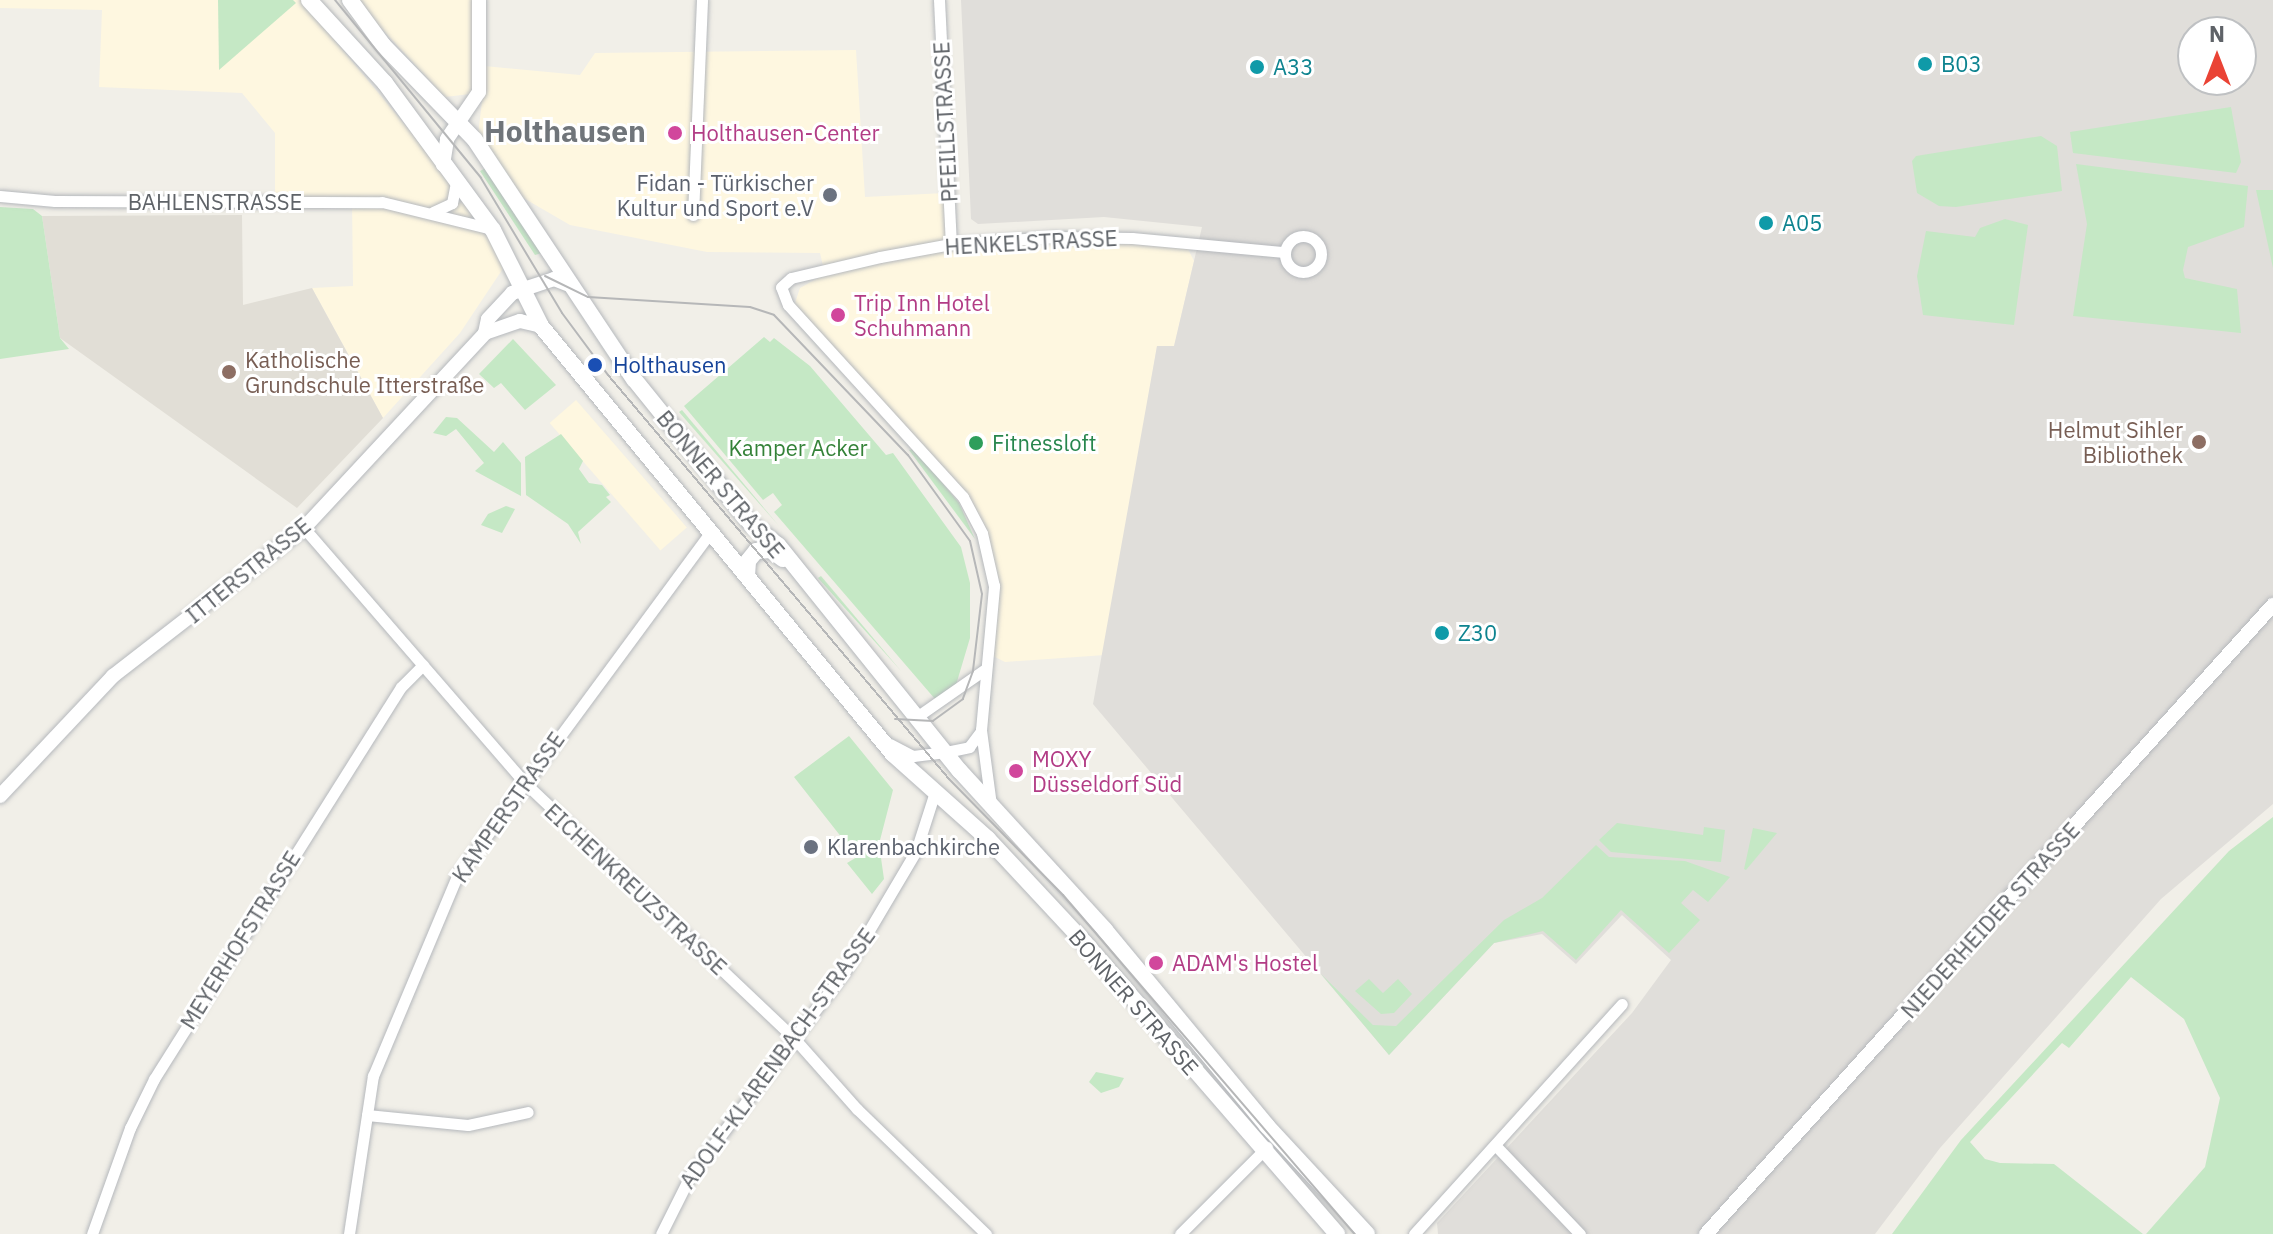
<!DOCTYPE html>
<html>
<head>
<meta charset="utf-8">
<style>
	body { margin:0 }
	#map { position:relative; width:2273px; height:1234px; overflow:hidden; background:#f1efe8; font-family:"IBM Plex Sans",sans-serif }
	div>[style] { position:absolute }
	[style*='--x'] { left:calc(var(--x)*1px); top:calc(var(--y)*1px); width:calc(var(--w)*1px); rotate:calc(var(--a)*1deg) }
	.commercial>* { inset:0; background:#fef7e0; transform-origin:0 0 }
	.industrial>* { inset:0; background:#e0deda }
	.education>* { inset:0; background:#e1ded6 }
	.green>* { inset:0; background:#c5e8c5 }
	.roads { filter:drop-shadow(0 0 2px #b5b8bc) drop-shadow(0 0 2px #b5b8bc) }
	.minor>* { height:11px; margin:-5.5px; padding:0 5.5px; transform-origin:5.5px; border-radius:5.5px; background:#fff }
	.minor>.ring { margin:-5.5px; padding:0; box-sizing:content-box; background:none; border:11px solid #fff; border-radius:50% }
	.tertiary>* { height:14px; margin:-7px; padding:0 7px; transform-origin:7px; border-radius:7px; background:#fff }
	.secondary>* { height:16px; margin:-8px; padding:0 8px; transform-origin:8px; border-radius:8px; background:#fff }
	.tram>* { height:2px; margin:-1px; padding:0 1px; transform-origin:1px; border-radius:1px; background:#b6b7b8 }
	.dots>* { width:22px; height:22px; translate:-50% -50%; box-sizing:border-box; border:4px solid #fff; border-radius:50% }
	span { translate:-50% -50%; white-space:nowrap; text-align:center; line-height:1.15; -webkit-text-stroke:6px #fff; paint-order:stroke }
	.culture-label { font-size:22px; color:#0d838f }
	.left { translate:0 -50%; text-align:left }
	.street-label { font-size:22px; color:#5f6368 }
	.hotel-label { font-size:22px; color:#b23c85 }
	.worship-label { font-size:22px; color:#5b616d }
	.right { translate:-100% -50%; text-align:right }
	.education-label { font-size:22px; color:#785e54 }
	.transit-label { font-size:22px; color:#164399 }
	.leisure-label { font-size:22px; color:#27864d }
	.park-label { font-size:22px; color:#348238 }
	.district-label { font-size:30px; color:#70757a; font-weight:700 }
	.north { position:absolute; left:2177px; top:16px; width:80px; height:80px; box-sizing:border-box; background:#fff; border:2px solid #bfc1c3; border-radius:50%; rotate:0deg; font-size:22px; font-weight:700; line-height:32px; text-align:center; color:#5f6368 }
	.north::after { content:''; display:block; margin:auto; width:28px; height:36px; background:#ea4335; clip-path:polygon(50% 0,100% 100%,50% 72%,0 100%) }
</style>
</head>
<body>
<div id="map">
	<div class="commercial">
		<i style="clip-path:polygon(0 0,301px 0,430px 155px,508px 261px,460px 333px,383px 418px,312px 288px,353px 286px,352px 200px,275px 202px,275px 133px,242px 93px,99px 87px,102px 10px,0 8px)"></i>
		<i style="clip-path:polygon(355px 0,473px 0,474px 65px,580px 75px,595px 53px,856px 50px,865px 197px,945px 193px,949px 246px,1053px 239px,1187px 247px,1194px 261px,1174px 347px,1157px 346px,1105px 655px,1005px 662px,993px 656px,995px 611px,975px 515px,793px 309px,800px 288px,825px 274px,820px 253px,707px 252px,570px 225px,520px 196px,478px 135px,482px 101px,470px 94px,445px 97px)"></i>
		<i style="left:576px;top:400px;width:169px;height:35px;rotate:49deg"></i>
	</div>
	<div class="industrial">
		<i style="clip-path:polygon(evenodd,961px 0,2273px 0,2273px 804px,2161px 899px,1940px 1148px,1875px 1234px,1438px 1234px,1437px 1223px,1632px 1013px,1671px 960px,1622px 915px,1576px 964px,1542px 934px,1494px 943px,1389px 1055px,1093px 704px,1157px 346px,1174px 346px,1202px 227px,1104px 217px,978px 224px,971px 219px,961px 0,2193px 32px,2241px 32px,2241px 80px,2193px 80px,2193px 32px)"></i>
	</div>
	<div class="education">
		<i style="clip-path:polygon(242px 215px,243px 305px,312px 288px,383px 418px,297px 508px,60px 338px,42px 216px)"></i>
	</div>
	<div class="green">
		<i style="clip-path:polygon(218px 0,293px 0,296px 3px,219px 70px)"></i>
		<i style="clip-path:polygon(2231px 107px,2241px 162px,2236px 173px,2073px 153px,2070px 132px)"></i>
		<i style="clip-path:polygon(2041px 136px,2057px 146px,2062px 191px,1956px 207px,1939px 206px,1917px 193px,1912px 161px,1916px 156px)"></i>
		<i style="clip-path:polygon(2076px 164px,2248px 186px,2244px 227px,2188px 247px,2183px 270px,2185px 278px,2237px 289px,2241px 333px,2073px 316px,2087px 224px)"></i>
		<i style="clip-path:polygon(486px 168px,517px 218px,545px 252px,535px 255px,480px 171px)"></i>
		<i style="clip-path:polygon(2256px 190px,2273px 190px,2273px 268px)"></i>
		<i style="clip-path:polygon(0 207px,33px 209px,42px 216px,60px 338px,69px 349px,0 359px)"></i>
		<i style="clip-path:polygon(2005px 219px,2028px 225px,2014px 325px,1923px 315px,1917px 276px,1926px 231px,1975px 237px,1980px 228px)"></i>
		<i style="clip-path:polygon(764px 337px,770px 342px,774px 338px,810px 366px,886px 455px,893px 453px,961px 547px,970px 583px,970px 638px,956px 685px,935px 699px,774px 512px,782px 505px,773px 493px,763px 500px,684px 406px)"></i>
		<i style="clip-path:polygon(513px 339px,556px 385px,525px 410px,501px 383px,494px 388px,479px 374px)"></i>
		<i style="clip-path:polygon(682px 410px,779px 526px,679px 412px)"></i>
		<i style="clip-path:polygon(446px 417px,457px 418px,494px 452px,503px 442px,521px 463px,521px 496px,475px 471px,484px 463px,456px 429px,446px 436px,433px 433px)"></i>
		<i style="clip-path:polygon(561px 434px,583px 461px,579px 469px,589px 483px,602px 485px,610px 495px,606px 497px,611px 502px,578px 532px,581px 544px,568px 524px,526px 495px,525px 457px)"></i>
		<i style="clip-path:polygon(914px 449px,959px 503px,975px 539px,909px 450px)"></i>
		<i style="clip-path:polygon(506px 506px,515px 509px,502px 533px,481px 525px,488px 514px)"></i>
		<i style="clip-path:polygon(821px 576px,901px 671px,818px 578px)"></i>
		<i style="clip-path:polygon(849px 736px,893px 790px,879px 844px,884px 879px,872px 894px,847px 863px,857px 857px,794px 777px)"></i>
		<i style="clip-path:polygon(2273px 817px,2273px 1234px,2146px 1234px,2205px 1167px,2220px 1098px,2184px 1019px,2131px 977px,2069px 1048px,2062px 1043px,1970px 1142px,1985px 1159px,2000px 1163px,2054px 1164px,2143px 1234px,1892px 1234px,1961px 1140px,2229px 851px)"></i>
		<i style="clip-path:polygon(1617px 823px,1703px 835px,1704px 827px,1725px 830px,1721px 862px,1611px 852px,1599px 840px)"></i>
		<i style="clip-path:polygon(1753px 828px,1777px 833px,1746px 870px,1744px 869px)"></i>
		<i style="clip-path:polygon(1596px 845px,1609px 857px,1685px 861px,1730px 877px,1708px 902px,1693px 890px,1681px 903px,1700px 920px,1669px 953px,1621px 910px,1576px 960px,1543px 931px,1494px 943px,1389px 1055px,1321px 974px,1373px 1025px,1396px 1026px,1504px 920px,1542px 898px)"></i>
		<i style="clip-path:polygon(1369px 979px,1383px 993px,1398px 979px,1412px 994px,1394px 1013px,1381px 1014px,1355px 991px)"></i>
		<i style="clip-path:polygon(1096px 1072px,1106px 1074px,1124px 1078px,1119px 1087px,1101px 1093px,1089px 1082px)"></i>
	</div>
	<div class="roads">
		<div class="minor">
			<i style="--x:939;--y:0;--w:244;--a:87.2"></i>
			<i style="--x:0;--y:196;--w:55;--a:5.2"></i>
			<i style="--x:55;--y:201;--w:327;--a:0.2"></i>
			<i style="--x:382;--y:202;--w:113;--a:13.8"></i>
			<i style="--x:433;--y:212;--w:21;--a:-25"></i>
			<i style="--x:452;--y:203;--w:21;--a:-79"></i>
			<i style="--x:693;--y:215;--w:215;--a:-87.6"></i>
			<i class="ring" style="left:1285px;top:236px;width:25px;height:25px"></i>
			<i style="--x:304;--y:528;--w:337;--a:49.1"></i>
			<i style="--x:525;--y:783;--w:369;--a:43.5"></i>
			<i style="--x:793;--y:1037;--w:96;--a:48.4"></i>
			<i style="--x:857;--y:1109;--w:180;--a:44.1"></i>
			<i style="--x:918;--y:716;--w:80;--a:-34.9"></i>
			<i style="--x:890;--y:744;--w:26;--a:28"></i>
			<i style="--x:913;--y:756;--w:33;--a:-7"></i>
			<i style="--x:946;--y:752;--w:24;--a:-12"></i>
			<i style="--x:969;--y:747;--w:20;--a:-53"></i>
			<i style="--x:991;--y:805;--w:76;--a:-97.6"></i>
			<i style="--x:981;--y:730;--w:145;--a:-84.8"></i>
			<i style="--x:994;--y:586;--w:54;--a:-102.8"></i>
			<i style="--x:982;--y:533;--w:41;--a:-117.8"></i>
			<i style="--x:963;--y:497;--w:260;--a:-132.3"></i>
			<i style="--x:788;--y:305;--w:19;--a:-111"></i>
			<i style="--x:781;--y:287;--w:13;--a:-42"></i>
			<i style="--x:791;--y:278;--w:91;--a:-13.3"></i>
			<i style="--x:880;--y:257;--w:72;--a:-10.4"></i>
			<i style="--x:951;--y:244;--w:103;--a:-3.9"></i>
			<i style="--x:1054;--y:237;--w:78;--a:0.7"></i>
			<i style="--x:1132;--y:238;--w:153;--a:5.3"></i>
			<i style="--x:367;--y:1115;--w:101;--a:5.7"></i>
			<i style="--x:468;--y:1125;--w:61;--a:-12.2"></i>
			<i style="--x:1495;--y:1145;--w:123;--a:46.3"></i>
			<i style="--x:92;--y:1234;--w:113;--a:-70.3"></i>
			<i style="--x:130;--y:1128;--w:55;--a:-63.9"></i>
			<i style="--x:154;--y:1079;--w:463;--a:-57.8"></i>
			<i style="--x:401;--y:687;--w:31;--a:-45"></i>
			<i style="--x:349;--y:1234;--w:160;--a:-81.4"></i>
			<i style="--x:373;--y:1076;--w:217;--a:-67.2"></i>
			<i style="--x:457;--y:876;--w:428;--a:-53.6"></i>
			<i style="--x:661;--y:1234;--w:65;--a:-63.4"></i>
			<i style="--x:690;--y:1176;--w:257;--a:-52.9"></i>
			<i style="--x:845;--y:971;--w:139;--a:-59.4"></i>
			<i style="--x:916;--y:851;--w:59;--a:-72.2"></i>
			<i style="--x:1180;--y:1234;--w:123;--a:-45"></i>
			<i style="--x:1414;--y:1234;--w:310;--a:-47.9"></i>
		</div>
		<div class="tertiary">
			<i style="--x:443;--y:165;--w:26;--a:-81"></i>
			<i style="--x:447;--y:139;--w:57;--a:-55.8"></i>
			<i style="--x:479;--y:92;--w:92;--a:-90"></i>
			<i style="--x:485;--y:333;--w:14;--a:-78"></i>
			<i style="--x:488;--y:319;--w:35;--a:-47"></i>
			<i style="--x:512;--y:293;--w:44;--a:-18.4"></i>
			<i style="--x:554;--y:279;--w:17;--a:21"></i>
			<i style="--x:0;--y:796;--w:165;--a:-46.7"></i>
			<i style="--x:113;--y:676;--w:242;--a:-37.8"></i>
			<i style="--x:304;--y:528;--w:266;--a:-47.1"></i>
			<i style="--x:485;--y:333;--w:37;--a:-19"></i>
			<i style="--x:520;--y:321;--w:22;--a:13"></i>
			<i style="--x:1706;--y:1234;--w:847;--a:-47.97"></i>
		</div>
		<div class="secondary">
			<i style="--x:309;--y:0;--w:113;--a:47.5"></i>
			<i style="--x:385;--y:83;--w:182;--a:53.7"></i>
			<i style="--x:493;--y:230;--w:107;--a:63.4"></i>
			<i style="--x:541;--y:326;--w:554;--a:50.57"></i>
			<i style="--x:893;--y:754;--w:127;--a:41.8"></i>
			<i style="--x:988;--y:839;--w:142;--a:47"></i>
			<i style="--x:1085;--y:943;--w:385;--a:49.1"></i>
			<i style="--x:350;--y:0;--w:56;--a:53.7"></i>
			<i style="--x:383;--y:45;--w:132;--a:45.9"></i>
			<i style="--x:475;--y:140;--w:287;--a:56.4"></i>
			<i style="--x:634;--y:379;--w:188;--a:51.1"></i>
			<i style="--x:752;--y:525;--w:33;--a:38"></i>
			<i style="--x:778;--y:545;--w:290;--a:51.2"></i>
			<i style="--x:960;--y:771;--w:215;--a:47.6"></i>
			<i style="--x:1105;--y:930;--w:254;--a:50.4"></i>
			<i style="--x:1267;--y:1126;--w:147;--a:47.2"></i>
			<i style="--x:747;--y:576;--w:15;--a:-86"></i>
			<i style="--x:748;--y:561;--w:13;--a:-51"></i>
			<i style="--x:756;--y:551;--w:15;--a:-4"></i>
			<i style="--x:771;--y:550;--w:15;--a:37"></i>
		</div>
	</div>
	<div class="tram">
		<i style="--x:335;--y:0;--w:230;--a:50.6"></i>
		<i style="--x:481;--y:178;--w:157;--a:59"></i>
		<i style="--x:562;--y:313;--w:77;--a:53.4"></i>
		<i style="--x:608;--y:375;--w:529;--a:49.83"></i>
		<i style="--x:949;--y:779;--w:163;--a:45.5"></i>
		<i style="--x:1063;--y:895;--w:447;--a:49.3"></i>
		<i style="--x:545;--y:276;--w:48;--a:26"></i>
		<i style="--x:588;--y:297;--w:162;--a:3.5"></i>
		<i style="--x:750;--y:307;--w:25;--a:18"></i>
		<i style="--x:774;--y:315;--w:194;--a:46.3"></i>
		<i style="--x:908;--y:455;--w:106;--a:54.2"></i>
		<i style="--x:970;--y:541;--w:54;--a:77.2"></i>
		<i style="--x:982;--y:594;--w:78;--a:96.7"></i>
		<i style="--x:973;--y:671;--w:30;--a:110"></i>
		<i style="--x:963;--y:699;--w:37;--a:144"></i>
		<i style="--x:933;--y:721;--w:38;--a:-177"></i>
	</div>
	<div class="dots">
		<i style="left:1925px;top:64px;background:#0f9aa8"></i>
		<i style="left:1257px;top:67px;background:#0f9aa8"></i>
		<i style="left:675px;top:133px;background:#d1479c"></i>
		<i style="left:830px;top:195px;background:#6b7280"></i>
		<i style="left:1766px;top:223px;background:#0f9aa8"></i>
		<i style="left:838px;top:315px;background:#d1479c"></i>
		<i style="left:595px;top:365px;background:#1a4fb4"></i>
		<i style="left:229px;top:372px;background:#8d6e63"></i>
		<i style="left:2199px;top:442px;background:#8d6e63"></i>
		<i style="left:976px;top:443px;background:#2e9e5b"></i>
		<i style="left:1442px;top:633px;background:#0f9aa8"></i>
		<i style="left:1016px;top:771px;background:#d1479c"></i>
		<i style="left:811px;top:847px;background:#6b7280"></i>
		<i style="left:1156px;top:963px;background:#d1479c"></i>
	</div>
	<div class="culture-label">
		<span class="left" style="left:1941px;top:64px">B03</span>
		<span class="left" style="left:1273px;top:67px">A33</span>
		<span class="left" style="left:1782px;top:223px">A05</span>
		<span class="left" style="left:1458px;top:633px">Z30</span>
	</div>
	<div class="street-label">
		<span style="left:945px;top:122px;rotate:-93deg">PFEILLSTRASSE</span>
		<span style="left:215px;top:202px">BAHLENSTRASSE</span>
		<span style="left:1031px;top:242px;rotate:-3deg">HENKELSTRASSE</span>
		<span style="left:721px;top:484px;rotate:50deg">BONNER STRASSE</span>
		<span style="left:248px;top:570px;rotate:-39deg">ITTERSTRASSE</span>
		<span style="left:508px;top:807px;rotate:-55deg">KAMPERSTRASSE</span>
		<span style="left:636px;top:889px;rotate:43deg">EICHENKREUZSTRASSE</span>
		<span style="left:1990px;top:920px;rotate:-48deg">NIEDERHEIDER STRASSE</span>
		<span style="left:240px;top:940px;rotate:-58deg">MEYERHOFSTRASSE</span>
		<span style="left:1134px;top:1002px;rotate:49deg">BONNER STRASSE</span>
		<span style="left:777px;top:1058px;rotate:-54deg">ADOLF-KLARENBACH-STRASSE</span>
	</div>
	<div class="hotel-label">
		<span class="left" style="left:691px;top:133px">Holthausen-Center</span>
		<span class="left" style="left:854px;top:315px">Trip Inn Hotel<br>Schuhmann</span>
		<span class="left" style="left:1032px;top:771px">MOXY<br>Düsseldorf Süd</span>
		<span class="left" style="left:1172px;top:963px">ADAM's Hostel</span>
	</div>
	<div class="worship-label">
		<span class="right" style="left:814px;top:195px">Fidan - Türkischer<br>Kultur und Sport e.V</span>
		<span class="left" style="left:827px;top:847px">Klarenbachkirche</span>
	</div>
	<div class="education-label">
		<span class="left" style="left:245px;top:372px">Katholische<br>Grundschule Itterstraße</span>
		<span class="right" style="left:2183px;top:442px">Helmut Sihler<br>Bibliothek</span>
	</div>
	<div class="transit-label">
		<span class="left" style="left:613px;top:365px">Holthausen</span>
	</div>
	<div class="leisure-label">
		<span class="left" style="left:992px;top:443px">Fitnessloft</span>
	</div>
	<div class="park-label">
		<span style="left:798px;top:448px">Kamper Acker</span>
	</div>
	<div class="district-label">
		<span style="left:565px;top:131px">Holthausen</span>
	</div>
	<div class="north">N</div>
</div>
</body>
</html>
